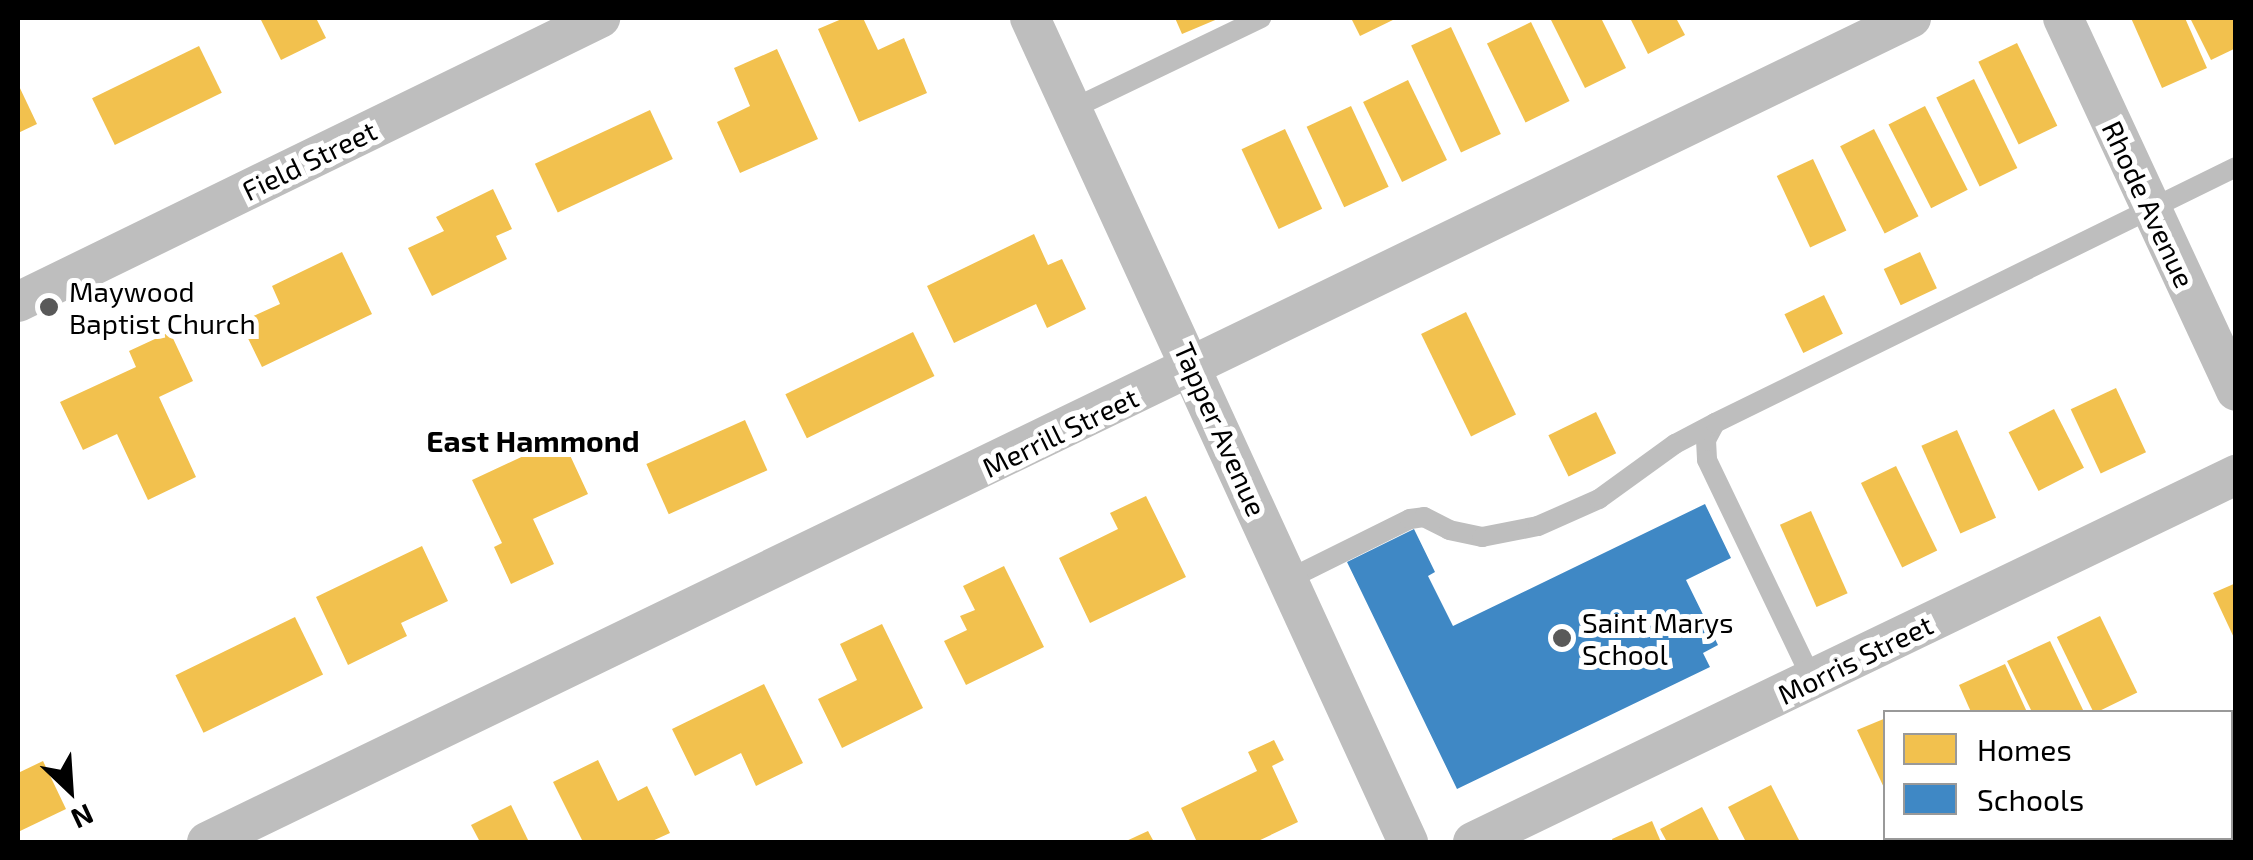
<!DOCTYPE html>
<html>
<head>
<meta charset="utf-8">
<style>
	body { margin:0 }
	#map { position:relative; width:2253px; height:860px; overflow:hidden; background:#fff; font-family:"Exo 2",sans-serif }
	div>[style] { position:absolute }
	[style*='--x'] { left:calc(var(--x)*1px); top:calc(var(--y)*1px); width:calc(var(--w)*1px); rotate:calc(var(--a)*1deg) }
	.homes>* { inset:0; background:#f2c14e; transform-origin:0 0 }
	.schools>* { inset:0; background:#3f88c5 }
	.lane>* { height:20px; margin:-10px; padding:0 10px; transform-origin:10px; border-radius:10px; background:#bebebe }
	.street>* { height:40px; margin:-20px; padding:0 20px; transform-origin:20px; border-radius:20px; background:#bebebe }
	.dots>* { width:28px; height:28px; translate:-50% -50%; box-sizing:border-box; border:5px solid #fff; border-radius:50% }
	span { translate:-50% -50%; white-space:nowrap; text-align:center; line-height:1.15; -webkit-text-stroke:10px #fff; paint-order:stroke }
	.street-label { font-size:28px; color:#000 }
	.poi-label { font-size:28px; color:#000 }
	.left { translate:0 -50%; text-align:left }
	.neighbourhood-label { font-size:30px; color:#000; font-weight:700 }
	.frame { position:absolute; inset:0; border:20px solid #000; pointer-events:none }
	.legend { position:absolute; left:1883px; top:710px; width:350px; height:130px; box-sizing:border-box; background:#fff; border:2px solid #999; margin:0; padding:12px 18px; list-style:none; font-size:30px; color:#000 }
	.legend li { display:flex; align-items:center; gap:20px; height:50px }
	.legend b { width:50px; border:2px solid #999 }
	.north { position:absolute; left:20px; top:740px; width:100px; height:100px; -webkit-text-stroke:8px #fff; paint-order:stroke; rotate:155deg; font-size:28px; font-weight:700; line-height:40px; text-align:center; color:#000 }
	.north::after { content:''; display:block; margin:auto; width:35px; height:45px; background:#000; clip-path:polygon(50% 0,100% 100%,50% 72%,0 100%) }
</style>
</head>
<body>
<div id="map">
	<div class="homes">
		<i style="clip-path:polygon(260px 18px,316px 18px,326px 38px,281px 60px)"></i>
		<i style="clip-path:polygon(844px 18px,863px 18px,878px 50px,904px 38px,927px 93px,859px 122px,818px 29px)"></i>
		<i style="clip-path:polygon(1175px 18px,1220px 18px,1182px 34px)"></i>
		<i style="clip-path:polygon(1351px 18px,1397px 18px,1360px 36px)"></i>
		<i style="clip-path:polygon(1550px 18px,1601px 18px,1626px 68px,1585px 88px)"></i>
		<i style="clip-path:polygon(1630px 18px,1676px 18px,1685px 35px,1648px 54px)"></i>
		<i style="clip-path:polygon(2131px 18px,2185px 18px,2207px 68px,2162px 88px)"></i>
		<i style="clip-path:polygon(2190px 18px,2236px 18px,2236px 48px,2211px 60px)"></i>
		<i style="left:1531px;top:22px;width:88px;height:49px;rotate:64deg"></i>
		<i style="left:1451px;top:27px;width:118px;height:44px;rotate:65deg"></i>
		<i style="left:2017px;top:43px;width:92px;height:43px;rotate:64deg"></i>
		<i style="left:199px;top:46px;width:52px;height:119px;rotate:64deg"></i>
		<i style="clip-path:polygon(777px 49px,818px 139px,740px 173px,717px 122px,750px 106px,734px 68px)"></i>
		<i style="left:1974px;top:79px;width:99px;height:42px;rotate:64deg"></i>
		<i style="left:1408px;top:80px;width:89px;height:50px;rotate:64deg"></i>
		<i style="clip-path:polygon(18px 84px,37px 124px,18px 133px)"></i>
		<i style="left:1351px;top:106px;width:89px;height:49px;rotate:65deg"></i>
		<i style="left:1925px;top:106px;width:94px;height:41px;rotate:63deg"></i>
		<i style="left:650px;top:110px;width:54px;height:127px;rotate:65deg"></i>
		<i style="left:1285px;top:129px;width:88px;height:48px;rotate:65deg"></i>
		<i style="left:1874px;top:129px;width:98px;height:38px;rotate:63deg"></i>
		<i style="left:1813px;top:159px;width:79px;height:40px;rotate:65deg"></i>
		<i style="clip-path:polygon(493px 189px,512px 229px,496px 236px,507px 259px,432px 296px,408px 248px,444px 231px,436px 217px)"></i>
		<i style="clip-path:polygon(1034px 234px,1048px 265px,1062px 259px,1086px 309px,1047px 328px,1036px 304px,954px 343px,927px 286px)"></i>
		<i style="clip-path:polygon(342px 252px,372px 314px,262px 367px,240px 322px,280px 304px,272px 286px)"></i>
		<i style="left:1920px;top:252px;width:40px;height:40px;rotate:65deg"></i>
		<i style="left:1824px;top:295px;width:43px;height:44px;rotate:64deg"></i>
		<i style="left:1466px;top:312px;width:114px;height:50px;rotate:64deg"></i>
		<i style="clip-path:polygon(170px 332px,193px 381px,159px 397px,196px 477px,148px 500px,117px 434px,83px 450px,60px 402px,136px 367px,129px 351px)"></i>
		<i style="left:913px;top:332px;width:49px;height:142px;rotate:64deg"></i>
		<i style="left:2116px;top:388px;width:71px;height:50px;rotate:65deg"></i>
		<i style="left:2054px;top:409px;width:66px;height:51px;rotate:63deg"></i>
		<i style="left:1596px;top:412px;width:46px;height:53px;rotate:64deg"></i>
		<i style="left:745px;top:420px;width:55px;height:108px;rotate:66deg"></i>
		<i style="left:1957px;top:430px;width:96px;height:39px;rotate:66deg"></i>
		<i style="clip-path:polygon(562px 438px,588px 494px,533px 519px,554px 564px,511px 584px,494px 547px,502px 543px,472px 480px)"></i>
		<i style="left:1896px;top:466px;width:94px;height:39px;rotate:64deg"></i>
		<i style="clip-path:polygon(1146px 496px,1186px 577px,1090px 623px,1059px 558px,1118px 529px,1110px 513px)"></i>
		<i style="left:1811px;top:511px;width:90px;height:34px;rotate:66deg"></i>
		<i style="clip-path:polygon(422px 546px,448px 601px,401px 623px,407px 636px,348px 665px,316px 597px)"></i>
		<i style="clip-path:polygon(1004px 566px,1044px 647px,966px 685px,944px 641px,967px 630px,960px 616px,975px 610px,963px 586px)"></i>
		<i style="clip-path:polygon(2236px 583px,2236px 642px,2213px 593px)"></i>
		<i style="left:2100px;top:616px;width:85px;height:48px;rotate:64deg"></i>
		<i style="left:295px;top:617px;width:64px;height:133px;rotate:64deg"></i>
		<i style="clip-path:polygon(882px 624px,923px 708px,842px 748px,818px 699px,857px 680px,840px 644px)"></i>
		<i style="clip-path:polygon(2050px 641px,2084px 712px,2032px 712px,2007px 661px)"></i>
		<i style="clip-path:polygon(2005px 664px,2027px 712px,1971px 712px,1959px 685px)"></i>
		<i style="clip-path:polygon(764px 684px,803px 763px,756px 786px,741px 753px,695px 776px,672px 729px)"></i>
		<i style="clip-path:polygon(1886px 718px,1886px 792px,1857px 730px)"></i>
		<i style="clip-path:polygon(1274px 740px,1284px 760px,1272px 766px,1298px 822px,1256px 842px,1197px 842px,1181px 808px,1257px 771px,1248px 752px)"></i>
		<i style="clip-path:polygon(598px 760px,618px 801px,647px 786px,670px 833px,650px 842px,583px 842px,553px 782px)"></i>
		<i style="clip-path:polygon(43px 761px,66px 809px,18px 832px,18px 773px)"></i>
		<i style="clip-path:polygon(1771px 785px,1800px 842px,1746px 842px,1728px 807px)"></i>
		<i style="clip-path:polygon(511px 805px,529px 842px,480px 842px,471px 825px)"></i>
		<i style="clip-path:polygon(1702px 807px,1720px 842px,1667px 842px,1660px 829px)"></i>
		<i style="clip-path:polygon(1652px 821px,1661px 842px,1613px 842px,1612px 839px)"></i>
		<i style="clip-path:polygon(1148px 831px,1154px 842px,1124px 842px)"></i>
	</div>
	<div class="schools">
		<i style="clip-path:polygon(1705px 504px,1731px 558px,1686px 580px,1718px 645px,1703px 653px,1710px 667px,1457px 789px,1347px 562px,1414px 529px,1435px 572px,1428px 576px,1453px 626px)"></i>
	</div>
	<div class="lane">
		<i style="--x:1072;--y:109;--w:210;--a:-25.7"></i>
		<i style="--x:1715;--y:423;--w:19;--a:118"></i>
		<i style="--x:1706;--y:440;--w:20;--a:87"></i>
		<i style="--x:1707;--y:460;--w:243;--a:64.4"></i>
		<i style="--x:1289;--y:579;--w:135;--a:-26.4"></i>
		<i style="--x:1410;--y:519;--w:14;--a:-8"></i>
		<i style="--x:1424;--y:517;--w:28;--a:27"></i>
		<i style="--x:1449;--y:530;--w:34;--a:12"></i>
		<i style="--x:1482;--y:537;--w:57;--a:-11.1"></i>
		<i style="--x:1538;--y:526;--w:67;--a:-23.9"></i>
		<i style="--x:1599;--y:499;--w:94;--a:-35.9"></i>
		<i style="--x:1675;--y:444;--w:45;--a:-27.7"></i>
		<i style="--x:1715;--y:423;--w:580;--a:-26.17"></i>
		<i style="--x:2230;--y:782;--w:7;--a:-27"></i>
		<i style="--x:2104;--y:842;--w:11;--a:-22"></i>
	</div>
	<div class="street">
		<i style="--x:1030;--y:18;--w:907;--a:65.36"></i>
		<i style="--x:2063;--y:18;--w:411;--a:65.1"></i>
		<i style="--x:18;--y:302;--w:648;--a:-26.01"></i>
		<i style="--x:207;--y:842;--w:1893;--a:-25.81"></i>
		<i style="--x:1473;--y:842;--w:847;--a:-25.69"></i>
	</div>
	<div class="dots">
		<i style="left:49px;top:307px;background:#595959"></i>
		<i style="left:1562px;top:638px;background:#595959"></i>
	</div>
	<div class="street-label">
		<span style="left:309px;top:160px;rotate:-26deg">Field Street</span>
		<span style="left:2149px;top:204px;rotate:65deg">Rhode Avenue</span>
		<span style="left:1221px;top:429px;rotate:66deg">Tapper Avenue</span>
		<span style="left:1060px;top:432px;rotate:-26deg">Merrill Street</span>
		<span style="left:1855px;top:659px;rotate:-26deg">Morris Street</span>
	</div>
	<div class="poi-label">
		<span class="left" style="left:69px;top:307px">Maywood<br>Baptist Church</span>
		<span class="left" style="left:1582px;top:638px">Saint Marys<br>School</span>
	</div>
	<div class="neighbourhood-label">
		<span style="left:533px;top:440px">East Hammond</span>
	</div>
	<div class="frame"></div>
	<ul class="legend">
	<li><b style="height:28px;background:#f2c14e"></b>Homes</li>
	<li><b style="height:28px;background:#3f88c5"></b>Schools</li>
	</ul>
	<div class="north">N</div>
</div>
</body>
</html>
